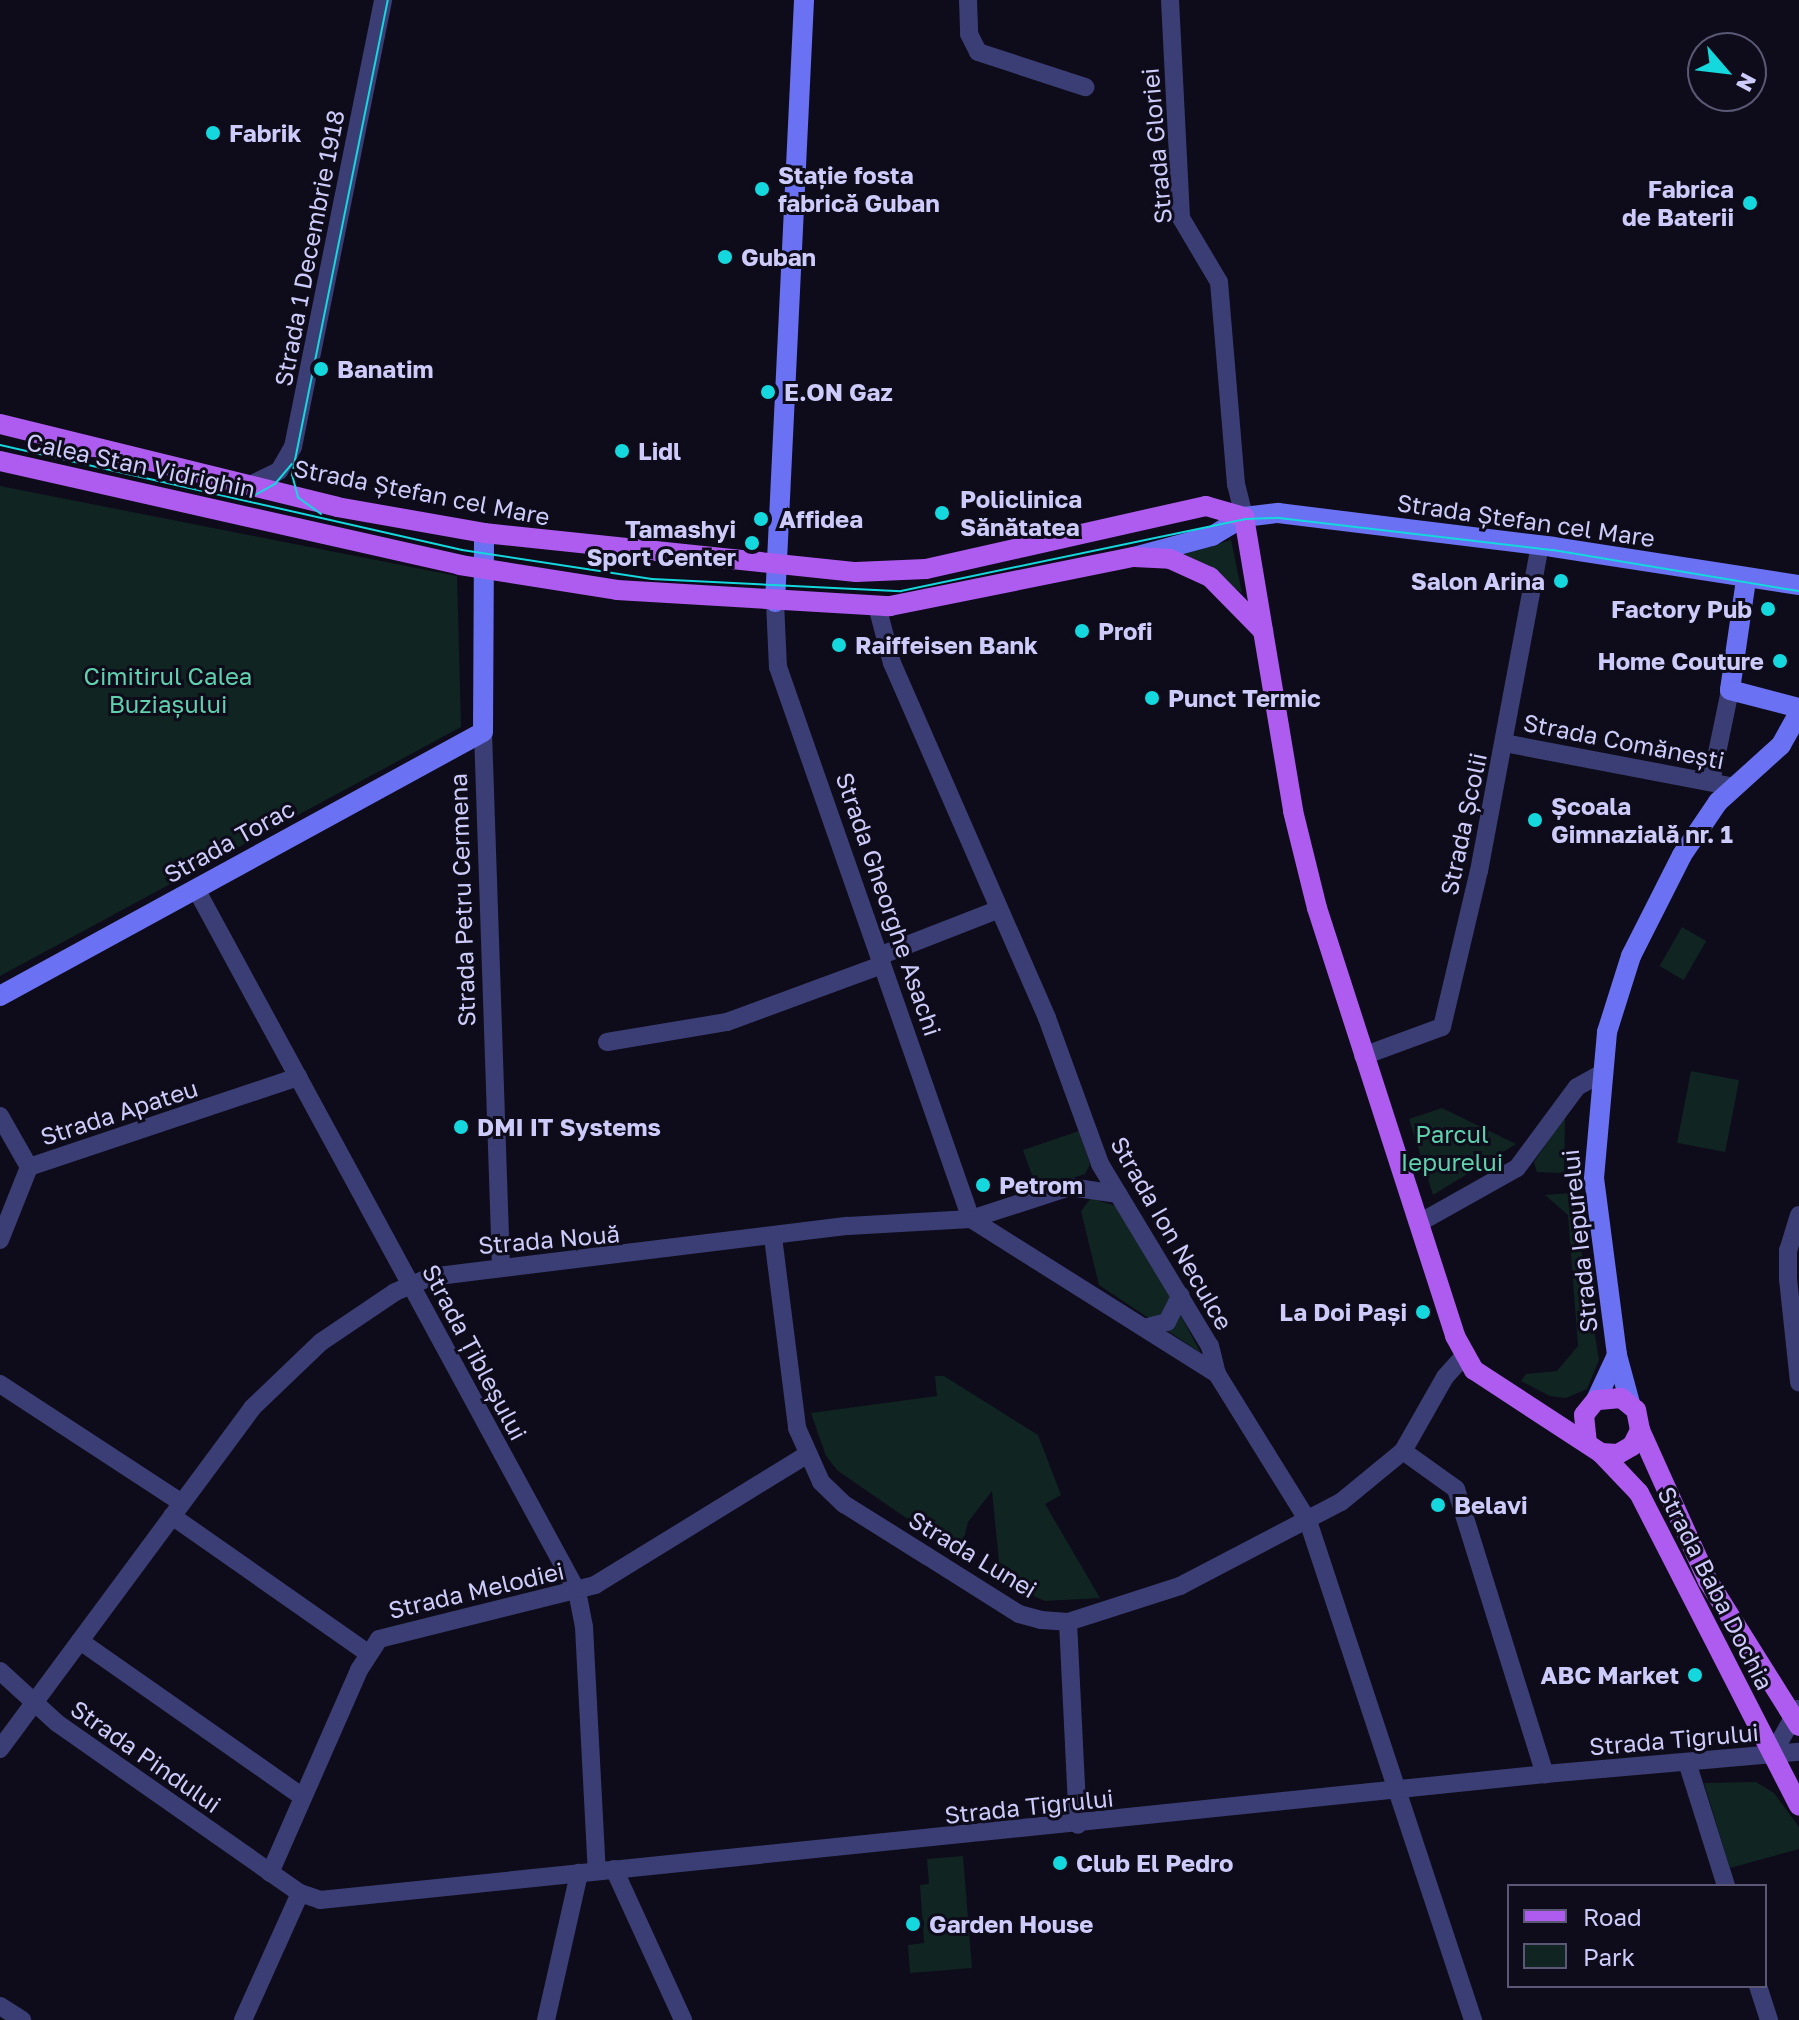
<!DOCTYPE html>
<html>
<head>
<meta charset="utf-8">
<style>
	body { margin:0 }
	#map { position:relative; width:1799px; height:2020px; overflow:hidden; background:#0e0c1a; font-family:"Golos Text",sans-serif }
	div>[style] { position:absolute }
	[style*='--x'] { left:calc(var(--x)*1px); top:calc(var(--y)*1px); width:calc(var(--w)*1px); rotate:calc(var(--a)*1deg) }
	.green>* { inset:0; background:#102422; transform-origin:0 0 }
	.street>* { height:18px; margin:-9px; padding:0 9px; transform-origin:9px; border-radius:9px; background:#3b3e75 }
	.secondary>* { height:20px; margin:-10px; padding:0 10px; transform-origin:10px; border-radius:10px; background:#6a71f2 }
	.primary>* { height:20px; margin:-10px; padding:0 10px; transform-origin:10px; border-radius:10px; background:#ae5cf0 }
	.tram>* { height:2px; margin:-1px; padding:0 1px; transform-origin:1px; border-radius:1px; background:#14d8dd }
	.dots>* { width:22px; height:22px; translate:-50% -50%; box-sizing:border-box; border:4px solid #0e0c1a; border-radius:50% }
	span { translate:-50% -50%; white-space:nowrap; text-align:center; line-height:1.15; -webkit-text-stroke:6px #0e0c1a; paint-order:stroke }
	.poi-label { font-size:24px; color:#cdcbfa; font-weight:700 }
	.left { translate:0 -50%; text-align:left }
	.right { translate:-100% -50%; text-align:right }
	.street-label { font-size:24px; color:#cdcbfa }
	.park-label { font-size:24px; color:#5fd2ad }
	.legend { position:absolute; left:1507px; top:1884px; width:260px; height:104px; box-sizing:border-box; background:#0e0c1a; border:2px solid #5a5874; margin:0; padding:10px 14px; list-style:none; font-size:24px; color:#cdcbfa }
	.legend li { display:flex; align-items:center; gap:16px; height:40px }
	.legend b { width:40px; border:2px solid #5a5874 }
	.north { position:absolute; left:1687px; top:32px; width:80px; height:80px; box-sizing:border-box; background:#0e0c1a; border:2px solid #5a5874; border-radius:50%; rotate:118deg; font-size:22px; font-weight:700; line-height:32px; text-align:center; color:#cdcbfa }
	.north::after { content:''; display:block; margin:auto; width:28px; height:36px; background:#14d8dd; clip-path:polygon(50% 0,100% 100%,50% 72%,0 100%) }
</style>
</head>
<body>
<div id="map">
	<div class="green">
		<i style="clip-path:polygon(0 486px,457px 576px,461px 727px,0 976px)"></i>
		<i style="clip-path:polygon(1231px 540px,1242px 593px,1184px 554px)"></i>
		<i style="left:1682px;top:927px;width:28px;height:45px;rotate:30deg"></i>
		<i style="left:1691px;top:1071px;width:49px;height:73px;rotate:11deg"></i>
		<i style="clip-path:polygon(1442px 1108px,1516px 1144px,1433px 1195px,1409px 1119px)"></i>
		<i style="clip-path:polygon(1565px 1116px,1564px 1173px,1537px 1172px,1534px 1162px)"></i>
		<i style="clip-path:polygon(1079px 1131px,1090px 1164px,1085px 1174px,1037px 1189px,1023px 1150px)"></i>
		<i style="clip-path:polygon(1572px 1193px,1599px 1360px,1587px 1389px,1566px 1398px,1550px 1396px,1521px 1381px,1526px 1374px,1557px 1371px,1578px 1346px,1568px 1215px,1545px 1195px)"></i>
		<i style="clip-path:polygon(1091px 1198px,1122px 1208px,1201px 1353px,1099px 1285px,1081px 1211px)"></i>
		<i style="clip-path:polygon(935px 1376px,944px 1376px,1038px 1435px,1061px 1495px,1045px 1504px,1100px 1598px,1045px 1601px,1001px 1582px,992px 1491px,968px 1522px,960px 1555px,838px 1471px,826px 1456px,811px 1413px,937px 1396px)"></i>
		<i style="clip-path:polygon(1756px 1782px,1774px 1793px,1799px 1827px,1799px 1849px,1730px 1868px,1704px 1783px)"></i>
		<i style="clip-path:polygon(963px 1856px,972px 1968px,910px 1973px,908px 1945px,924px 1943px,920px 1885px,929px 1884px,927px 1859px)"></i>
	</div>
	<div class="street">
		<i style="--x:968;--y:0;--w:34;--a:88"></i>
		<i style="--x:969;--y:34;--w:20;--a:63"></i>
		<i style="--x:978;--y:52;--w:113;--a:18.1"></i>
		<i style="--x:1170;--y:0;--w:218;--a:87.1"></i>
		<i style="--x:1181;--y:218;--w:74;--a:59.3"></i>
		<i style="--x:1219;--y:282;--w:203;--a:85.2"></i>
		<i style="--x:1236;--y:484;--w:34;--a:76"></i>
		<i style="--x:252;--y:484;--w:30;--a:-26"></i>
		<i style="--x:279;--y:471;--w:28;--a:-60"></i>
		<i style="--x:293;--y:447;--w:456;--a:-78.6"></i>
		<i style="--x:775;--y:602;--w:65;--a:87.4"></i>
		<i style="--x:778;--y:667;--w:585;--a:70.73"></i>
		<i style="--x:877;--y:606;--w:59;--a:75.3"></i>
		<i style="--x:892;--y:663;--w:387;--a:66.4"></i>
		<i style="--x:1047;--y:1018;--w:155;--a:70"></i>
		<i style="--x:1100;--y:1164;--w:213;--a:58.9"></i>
		<i style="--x:1210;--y:1346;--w:29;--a:76"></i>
		<i style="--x:1217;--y:1374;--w:173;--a:58.2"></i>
		<i style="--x:1308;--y:1521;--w:526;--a:71.7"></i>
		<i style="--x:483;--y:732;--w:533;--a:88.07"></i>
		<i style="--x:1504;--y:743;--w:234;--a:10.8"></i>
		<i style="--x:1711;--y:782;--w:94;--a:-78.3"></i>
		<i style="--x:196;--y:889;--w:799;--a:61.51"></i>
		<i style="--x:577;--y:1591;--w:37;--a:79"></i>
		<i style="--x:584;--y:1627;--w:244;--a:87"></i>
		<i style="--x:879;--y:956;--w:127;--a:-21.3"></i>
		<i style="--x:607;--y:1042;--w:122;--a:-9.5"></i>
		<i style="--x:727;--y:1022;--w:165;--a:-20.2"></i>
		<i style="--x:1363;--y:1056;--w:84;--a:-20.2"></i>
		<i style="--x:1442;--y:1027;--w:160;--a:-76.7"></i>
		<i style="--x:1479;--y:871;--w:332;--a:-79.4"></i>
		<i style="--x:0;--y:1116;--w:59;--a:60.4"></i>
		<i style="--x:1799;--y:1215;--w:37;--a:107"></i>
		<i style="--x:1788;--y:1250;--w:29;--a:90"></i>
		<i style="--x:1788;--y:1279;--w:104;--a:83.9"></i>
		<i style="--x:971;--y:1219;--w:104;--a:-17.9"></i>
		<i style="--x:1070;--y:1187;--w:49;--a:8.3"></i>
		<i style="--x:1419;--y:1223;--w:112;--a:-29.3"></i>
		<i style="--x:1517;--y:1168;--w:101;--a:-53.5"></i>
		<i style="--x:1577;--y:1087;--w:26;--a:-29"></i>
		<i style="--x:773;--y:1237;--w:193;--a:82.8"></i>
		<i style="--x:797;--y:1428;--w:59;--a:66"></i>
		<i style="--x:821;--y:1482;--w:32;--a:44"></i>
		<i style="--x:844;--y:1504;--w:98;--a:32.1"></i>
		<i style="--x:927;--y:1556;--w:109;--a:32.2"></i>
		<i style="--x:1019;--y:1614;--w:23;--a:15"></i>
		<i style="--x:1041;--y:1620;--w:27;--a:4"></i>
		<i style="--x:1068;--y:1622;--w:118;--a:-17.8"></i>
		<i style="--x:1180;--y:1586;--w:182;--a:-27.6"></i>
		<i style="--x:1341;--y:1502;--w:80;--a:-39.4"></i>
		<i style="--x:1403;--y:1451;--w:85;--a:-60.4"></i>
		<i style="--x:1445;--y:1377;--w:28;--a:-48"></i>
		<i style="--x:0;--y:1240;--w:79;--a:-68.3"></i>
		<i style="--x:29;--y:1167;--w:284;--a:-18.5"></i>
		<i style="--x:1148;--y:1327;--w:20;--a:-15"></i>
		<i style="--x:1167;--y:1322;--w:30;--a:-63"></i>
		<i style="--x:0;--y:1384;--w:217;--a:33.2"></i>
		<i style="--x:1403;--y:1451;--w:65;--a:35.6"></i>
		<i style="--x:1456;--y:1489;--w:299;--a:72.7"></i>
		<i style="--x:172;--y:1516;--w:239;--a:35"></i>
		<i style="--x:1068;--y:1622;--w:203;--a:87.2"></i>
		<i style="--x:80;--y:1641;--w:272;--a:35"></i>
		<i style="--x:0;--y:1671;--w:77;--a:42.4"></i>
		<i style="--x:57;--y:1723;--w:297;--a:35"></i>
		<i style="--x:300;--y:1893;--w:21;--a:19"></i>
		<i style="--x:320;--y:1900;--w:1231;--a:-5.87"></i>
		<i style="--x:1545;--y:1774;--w:255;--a:-5"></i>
		<i style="--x:0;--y:1749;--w:424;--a:-53.5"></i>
		<i style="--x:252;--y:1408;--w:95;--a:-43.7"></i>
		<i style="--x:321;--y:1342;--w:89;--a:-34"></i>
		<i style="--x:395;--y:1292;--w:38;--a:-23"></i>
		<i style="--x:430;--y:1277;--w:421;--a:-7"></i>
		<i style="--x:848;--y:1226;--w:123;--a:-3.3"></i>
		<i style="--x:971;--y:1219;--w:291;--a:32.2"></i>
		<i style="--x:1772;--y:1755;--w:53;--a:-60.5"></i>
		<i style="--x:1687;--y:1762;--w:130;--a:72.5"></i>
		<i style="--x:614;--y:1869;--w:166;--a:65.4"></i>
		<i style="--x:270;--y:1873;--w:222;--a:-66.3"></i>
		<i style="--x:359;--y:1670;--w:37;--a:-57"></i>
		<i style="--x:379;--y:1639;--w:223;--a:-14"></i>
		<i style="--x:595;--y:1585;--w:248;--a:-31.6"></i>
		<i style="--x:1758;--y:1986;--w:36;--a:72"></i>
		<i style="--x:0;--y:2006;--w:26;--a:32"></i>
		<i style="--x:243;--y:2020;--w:139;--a:-65.8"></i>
		<i style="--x:546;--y:2020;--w:151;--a:-77.3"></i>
	</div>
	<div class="secondary">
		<i style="--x:1134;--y:557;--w:81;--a:-15.1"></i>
		<i style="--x:1212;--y:536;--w:37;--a:-31"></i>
		<i style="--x:1244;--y:517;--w:34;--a:-7"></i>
		<i style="--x:1278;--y:513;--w:277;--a:7"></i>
		<i style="--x:1553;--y:547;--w:249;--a:8.8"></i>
		<i style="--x:1746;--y:580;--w:111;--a:98.3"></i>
		<i style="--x:1730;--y:690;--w:71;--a:14.6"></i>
		<i style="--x:775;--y:602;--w:603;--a:-87.24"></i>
		<i style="--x:0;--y:996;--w:550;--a:-28.66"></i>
		<i style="--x:483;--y:732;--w:199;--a:-89.7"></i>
		<i style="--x:1596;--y:1400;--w:50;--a:-65"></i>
		<i style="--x:1630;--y:1403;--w:50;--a:-105.2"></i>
		<i style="--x:1617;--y:1355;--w:178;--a:-97.4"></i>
		<i style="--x:1594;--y:1178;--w:147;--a:-84.9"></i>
		<i style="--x:1607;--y:1032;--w:80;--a:-72.5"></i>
		<i style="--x:1631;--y:956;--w:113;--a:-63.2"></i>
		<i style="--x:1682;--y:855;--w:64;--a:-55.8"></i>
		<i style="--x:1718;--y:802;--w:85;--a:-42.1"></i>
		<i style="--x:1781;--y:745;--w:38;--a:-61"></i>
	</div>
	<div class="primary">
		<i style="--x:0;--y:424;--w:347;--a:13.8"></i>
		<i style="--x:337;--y:507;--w:149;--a:10"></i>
		<i style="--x:484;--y:533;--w:374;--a:6"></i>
		<i style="--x:856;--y:572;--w:70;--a:-2.5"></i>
		<i style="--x:926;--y:569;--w:287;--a:-12.7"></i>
		<i style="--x:1206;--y:506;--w:40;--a:16"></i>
		<i style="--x:1244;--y:517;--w:298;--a:80.5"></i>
		<i style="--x:1293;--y:811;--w:100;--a:76.1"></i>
		<i style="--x:1317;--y:908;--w:450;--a:72.1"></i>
		<i style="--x:1455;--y:1336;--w:39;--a:61"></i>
		<i style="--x:1474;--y:1370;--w:152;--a:33.2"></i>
		<i style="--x:1601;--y:1453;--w:17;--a:3"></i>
		<i style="--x:1618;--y:1454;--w:16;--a:-30"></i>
		<i style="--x:1632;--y:1446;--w:18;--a:-63"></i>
		<i style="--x:1640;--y:1430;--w:20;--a:-101"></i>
		<i style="--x:1636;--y:1410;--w:19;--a:-141"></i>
		<i style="--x:1621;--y:1398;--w:25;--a:175"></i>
		<i style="--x:1596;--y:1400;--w:19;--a:129"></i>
		<i style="--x:1584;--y:1415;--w:27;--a:84"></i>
		<i style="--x:0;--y:461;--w:472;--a:12.7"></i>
		<i style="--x:460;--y:565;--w:159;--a:9"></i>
		<i style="--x:617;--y:590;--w:273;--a:3.4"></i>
		<i style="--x:890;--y:606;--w:249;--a:-11.4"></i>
		<i style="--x:1134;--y:557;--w:36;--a:3"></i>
		<i style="--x:1170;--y:559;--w:44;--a:24.2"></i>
		<i style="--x:1210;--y:577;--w:76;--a:45.5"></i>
		<i style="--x:1640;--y:1430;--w:166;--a:65.8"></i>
		<i style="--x:1708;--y:1581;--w:171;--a:57.9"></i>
		<i style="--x:1601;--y:1453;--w:55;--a:46.5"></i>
		<i style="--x:1639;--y:1493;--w:351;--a:62.9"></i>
	</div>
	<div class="tram">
		<i style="--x:0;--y:445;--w:474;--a:12.8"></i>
		<i style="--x:462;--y:550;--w:192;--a:8.7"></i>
		<i style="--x:652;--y:579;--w:249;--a:2.8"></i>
		<i style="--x:901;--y:591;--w:351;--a:-11.8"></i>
		<i style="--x:1245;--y:519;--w:34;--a:-2"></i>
		<i style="--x:1279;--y:518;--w:276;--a:6.7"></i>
		<i style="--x:1553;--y:550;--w:249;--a:9.5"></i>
		<i style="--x:255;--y:495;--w:23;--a:-29"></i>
		<i style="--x:275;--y:484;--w:26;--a:-50"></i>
		<i style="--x:321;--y:514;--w:29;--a:-144"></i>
		<i style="--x:298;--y:497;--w:23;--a:-105"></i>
		<i style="--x:292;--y:475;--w:485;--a:-78.6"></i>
	</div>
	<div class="dots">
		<i style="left:213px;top:133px;background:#14d8dd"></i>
		<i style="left:762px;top:189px;background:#14d8dd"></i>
		<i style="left:1750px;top:203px;background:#14d8dd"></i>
		<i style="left:725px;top:257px;background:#14d8dd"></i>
		<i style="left:321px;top:369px;background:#14d8dd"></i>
		<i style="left:768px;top:392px;background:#14d8dd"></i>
		<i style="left:622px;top:451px;background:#14d8dd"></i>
		<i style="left:942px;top:513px;background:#14d8dd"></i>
		<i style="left:761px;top:519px;background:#14d8dd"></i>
		<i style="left:752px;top:543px;background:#14d8dd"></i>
		<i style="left:1561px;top:581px;background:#14d8dd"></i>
		<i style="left:1768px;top:609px;background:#14d8dd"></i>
		<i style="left:1082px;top:631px;background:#14d8dd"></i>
		<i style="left:839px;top:645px;background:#14d8dd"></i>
		<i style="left:1780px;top:661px;background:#14d8dd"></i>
		<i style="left:1152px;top:698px;background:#14d8dd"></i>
		<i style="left:1535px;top:820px;background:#14d8dd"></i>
		<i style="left:461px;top:1127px;background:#14d8dd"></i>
		<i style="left:983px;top:1185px;background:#14d8dd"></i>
		<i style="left:1423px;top:1312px;background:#14d8dd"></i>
		<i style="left:1438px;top:1505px;background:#14d8dd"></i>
		<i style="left:1695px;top:1675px;background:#14d8dd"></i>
		<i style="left:1060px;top:1863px;background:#14d8dd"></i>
		<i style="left:913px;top:1924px;background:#14d8dd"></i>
	</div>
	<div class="poi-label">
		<span class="left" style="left:229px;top:133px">Fabrik</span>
		<span class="left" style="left:778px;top:189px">Stație fosta<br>fabrică Guban</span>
		<span class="right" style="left:1734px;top:203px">Fabrica<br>de Baterii</span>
		<span class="left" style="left:741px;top:257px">Guban</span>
		<span class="left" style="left:337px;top:369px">Banatim</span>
		<span class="left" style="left:784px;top:392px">E.ON Gaz</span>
		<span class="left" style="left:638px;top:451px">Lidl</span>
		<span class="left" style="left:960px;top:513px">Policlinica<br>Sănătatea</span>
		<span class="left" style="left:779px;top:519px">Affidea</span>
		<span class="right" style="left:736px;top:543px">Tamashyi<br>Sport Center</span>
		<span class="right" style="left:1545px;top:581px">Salon Arina</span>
		<span class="right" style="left:1752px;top:609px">Factory Pub</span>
		<span class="left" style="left:1098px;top:631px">Profi</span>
		<span class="left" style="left:855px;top:645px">Raiffeisen Bank</span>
		<span class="right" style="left:1764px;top:661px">Home Couture</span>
		<span class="left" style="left:1168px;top:698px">Punct Termic</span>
		<span class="left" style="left:1551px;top:820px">Școala<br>Gimnazială nr. 1</span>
		<span class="left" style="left:477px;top:1127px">DMI IT Systems</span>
		<span class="left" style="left:999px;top:1185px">Petrom</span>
		<span class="right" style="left:1407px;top:1312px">La Doi Pași</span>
		<span class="left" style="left:1454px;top:1505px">Belavi</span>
		<span class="right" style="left:1679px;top:1675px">ABC Market</span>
		<span class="left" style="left:1076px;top:1863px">Club El Pedro</span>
		<span class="left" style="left:929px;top:1924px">Garden House</span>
	</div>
	<div class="street-label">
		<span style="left:1156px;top:146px;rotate:-95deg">Strada Gloriei</span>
		<span style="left:309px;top:248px;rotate:-79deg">Strada 1 Decembrie 1918</span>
		<span style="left:141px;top:465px;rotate:12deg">Calea Stan Vidrighin</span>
		<span style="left:422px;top:492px;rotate:11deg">Strada Ștefan cel Mare</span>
		<span style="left:1526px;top:520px;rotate:8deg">Strada Ștefan cel Mare</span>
		<span style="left:1624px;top:741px;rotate:11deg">Strada Comănești</span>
		<span style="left:1463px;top:824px;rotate:-78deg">Strada Școlii</span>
		<span style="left:229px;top:841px;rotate:-29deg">Strada Torac</span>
		<span style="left:462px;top:900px;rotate:-92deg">Strada Petru Cermena</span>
		<span style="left:889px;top:904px;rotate:71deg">Strada Gheorghe Asachi</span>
		<span style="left:119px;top:1112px;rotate:-18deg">Strada Apateu</span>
		<span style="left:1172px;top:1233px;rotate:60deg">Strada Ion Neculce</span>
		<span style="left:549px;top:1239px;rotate:-5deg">Strada Nouă</span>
		<span style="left:1579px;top:1241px;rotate:-96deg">Strada Iepurelui</span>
		<span style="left:475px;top:1352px;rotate:62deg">Strada Țibleșului</span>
		<span style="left:973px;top:1554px;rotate:31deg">Strada Lunei</span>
		<span style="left:1716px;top:1588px;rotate:63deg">Strada Baba Dochia</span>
		<span style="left:476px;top:1590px;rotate:-13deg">Strada Melodiei</span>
		<span style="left:1674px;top:1739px;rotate:-5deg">Strada Tigrului</span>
		<span style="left:146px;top:1756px;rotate:35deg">Strada Pindului</span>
		<span style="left:1029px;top:1806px;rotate:-6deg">Strada Tigrului</span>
	</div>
	<div class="park-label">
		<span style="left:168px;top:690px">Cimitirul Calea<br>Buziașului</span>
		<span style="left:1452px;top:1148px">Parcul<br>Iepurelui</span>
	</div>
	<ul class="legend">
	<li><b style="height:10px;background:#ae5cf0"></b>Road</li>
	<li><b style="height:22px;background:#102422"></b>Park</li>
	</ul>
	<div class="north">N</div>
</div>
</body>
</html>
